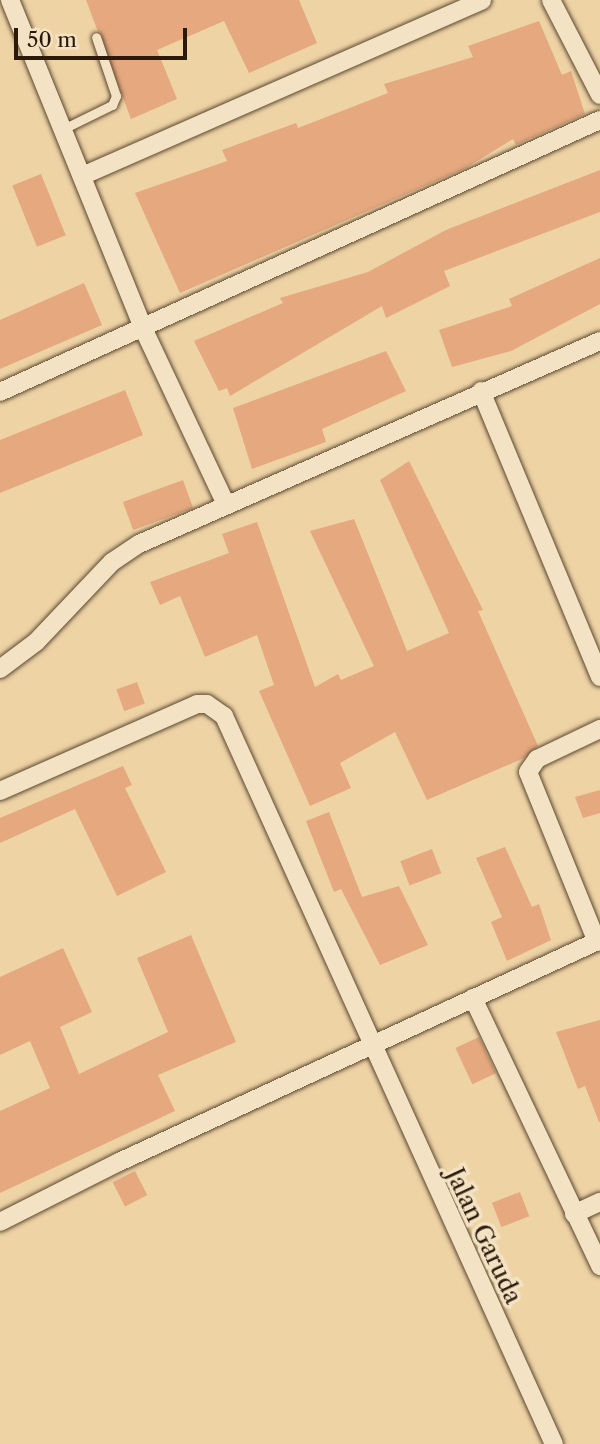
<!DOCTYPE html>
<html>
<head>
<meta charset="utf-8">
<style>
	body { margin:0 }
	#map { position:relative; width:600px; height:1444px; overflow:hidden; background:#eed3a5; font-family:"Libre Caslon Text",serif }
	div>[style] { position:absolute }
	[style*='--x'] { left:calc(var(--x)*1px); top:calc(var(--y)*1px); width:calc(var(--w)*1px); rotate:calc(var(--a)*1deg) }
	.building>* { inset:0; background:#e5a87f; transform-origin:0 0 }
	.roads { filter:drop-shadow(0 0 2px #5c4831) drop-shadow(0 0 2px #5c4831) }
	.service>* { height:9px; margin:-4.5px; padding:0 4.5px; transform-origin:4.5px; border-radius:4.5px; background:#f4e2c4 }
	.minor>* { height:18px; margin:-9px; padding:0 9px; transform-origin:9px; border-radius:9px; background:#f4e2c4 }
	span { translate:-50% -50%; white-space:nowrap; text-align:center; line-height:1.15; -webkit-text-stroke:7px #f4e2c4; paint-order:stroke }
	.street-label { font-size:24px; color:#2b1a0a }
	.scale { position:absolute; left:14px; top:28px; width:173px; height:32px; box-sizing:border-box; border:4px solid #2b1a0a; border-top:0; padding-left:9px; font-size:21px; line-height:24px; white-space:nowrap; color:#2b1a0a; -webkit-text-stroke:5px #f4e2c4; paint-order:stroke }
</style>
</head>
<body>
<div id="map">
	<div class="building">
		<i style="clip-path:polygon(86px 0,299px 0,317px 43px,249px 73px,224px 21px,157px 50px,177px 99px,131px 119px)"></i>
		<i style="clip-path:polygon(539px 21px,562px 75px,571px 71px,585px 114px,516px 145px,513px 139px,466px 168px,180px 293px,135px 193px,227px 161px,222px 150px,296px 123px,298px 128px,388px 93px,384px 84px,473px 57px,468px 46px)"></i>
		<i style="clip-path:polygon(600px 170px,600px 212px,444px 271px,450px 286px,386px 318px,382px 306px,230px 396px,227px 388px,219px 391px,194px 341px,283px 303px,280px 298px,368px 272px,446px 230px)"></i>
		<i style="left:41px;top:174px;width:66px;height:31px;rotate:68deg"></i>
		<i style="clip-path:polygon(600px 258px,600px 304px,511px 351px,452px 367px,439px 330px,512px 306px,509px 299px)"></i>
		<i style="clip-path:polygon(84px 283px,102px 325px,0 369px,0 320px)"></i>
		<i style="clip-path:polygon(386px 351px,406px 391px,322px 429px,326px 442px,252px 469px,233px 408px)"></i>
		<i style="clip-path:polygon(125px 390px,143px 435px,0 493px,0 440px)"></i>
		<i style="clip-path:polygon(409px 461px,483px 610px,478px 611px,538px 746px,524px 758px,427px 800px,395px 732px,340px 763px,351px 788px,310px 806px,259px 691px,274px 685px,257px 635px,205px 657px,180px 596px,160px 605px,150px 582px,229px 553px,222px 534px,257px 522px,315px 687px,338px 674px,341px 680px,374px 666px,310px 531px,354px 519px,407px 651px,449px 633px,380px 480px)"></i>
		<i style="left:183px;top:480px;width:30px;height:64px;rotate:70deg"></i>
		<i style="left:137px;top:682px;width:23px;height:22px;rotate:70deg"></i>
		<i style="clip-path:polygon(123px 766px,132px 785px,125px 788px,166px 872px,117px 896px,75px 809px,0 843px,0 818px)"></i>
		<i style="clip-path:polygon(600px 790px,600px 813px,583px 818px,575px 797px)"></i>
		<i style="clip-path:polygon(329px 812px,362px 897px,399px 886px,428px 945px,380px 965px,341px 889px,334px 892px,306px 821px)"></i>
		<i style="clip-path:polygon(505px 847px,532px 907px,539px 904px,551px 940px,507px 961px,491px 922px,502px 917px,476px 858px)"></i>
		<i style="left:432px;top:849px;width:26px;height:34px;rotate:69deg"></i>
		<i style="clip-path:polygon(191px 935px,236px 1042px,158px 1075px,175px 1111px,0 1193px,0 1111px,50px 1088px,30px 1041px,0 1055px,0 977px,63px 948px,92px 1012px,60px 1027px,79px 1074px,168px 1032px,137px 958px)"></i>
		<i style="clip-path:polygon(600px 1020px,600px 1122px,599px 1122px,585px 1086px,578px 1089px,556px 1032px)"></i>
		<i style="left:479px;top:1037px;width:40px;height:26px;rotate:65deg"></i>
		<i style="left:135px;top:1171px;width:27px;height:25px;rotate:63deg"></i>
		<i style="left:520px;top:1192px;width:26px;height:30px;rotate:69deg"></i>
	</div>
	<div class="roads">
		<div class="service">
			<i style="--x:63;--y:129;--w:55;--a:-26.1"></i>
			<i style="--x:112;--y:105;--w:10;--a:-66"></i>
			<i style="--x:116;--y:96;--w:62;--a:-108.7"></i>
		</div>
		<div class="minor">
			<i style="--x:10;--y:0;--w:354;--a:67.9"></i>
			<i style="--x:143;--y:328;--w:195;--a:64.8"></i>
			<i style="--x:551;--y:0;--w:107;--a:62.7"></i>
			<i style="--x:82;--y:176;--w:437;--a:-23.7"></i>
			<i style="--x:481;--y:391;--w:310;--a:67.4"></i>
			<i style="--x:0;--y:392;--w:659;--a:-24.39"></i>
			<i style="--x:0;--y:669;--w:45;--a:-36.9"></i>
			<i style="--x:36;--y:642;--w:110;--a:-46.5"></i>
			<i style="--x:112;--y:562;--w:32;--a:-34"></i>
			<i style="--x:139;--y:544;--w:504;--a:-23.77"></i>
			<i style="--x:0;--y:791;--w:215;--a:-23.8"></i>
			<i style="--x:197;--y:704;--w:10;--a:0"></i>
			<i style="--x:207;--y:704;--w:21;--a:35"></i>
			<i style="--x:224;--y:716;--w:799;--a:65.62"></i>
			<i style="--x:597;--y:942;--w:183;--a:-112.1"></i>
			<i style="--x:528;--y:772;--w:16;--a:-55"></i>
			<i style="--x:537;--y:759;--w:70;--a:-25.5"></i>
			<i style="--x:473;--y:998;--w:297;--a:64.6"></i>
			<i style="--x:574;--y:1214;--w:29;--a:-25"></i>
			<i style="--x:0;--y:1222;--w:133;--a:-26.8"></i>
			<i style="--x:119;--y:1162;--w:530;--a:-24.78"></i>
		</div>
	</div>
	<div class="street-label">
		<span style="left:484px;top:1236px;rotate:65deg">Jalan Garuda</span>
	</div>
	<div class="scale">50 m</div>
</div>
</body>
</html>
